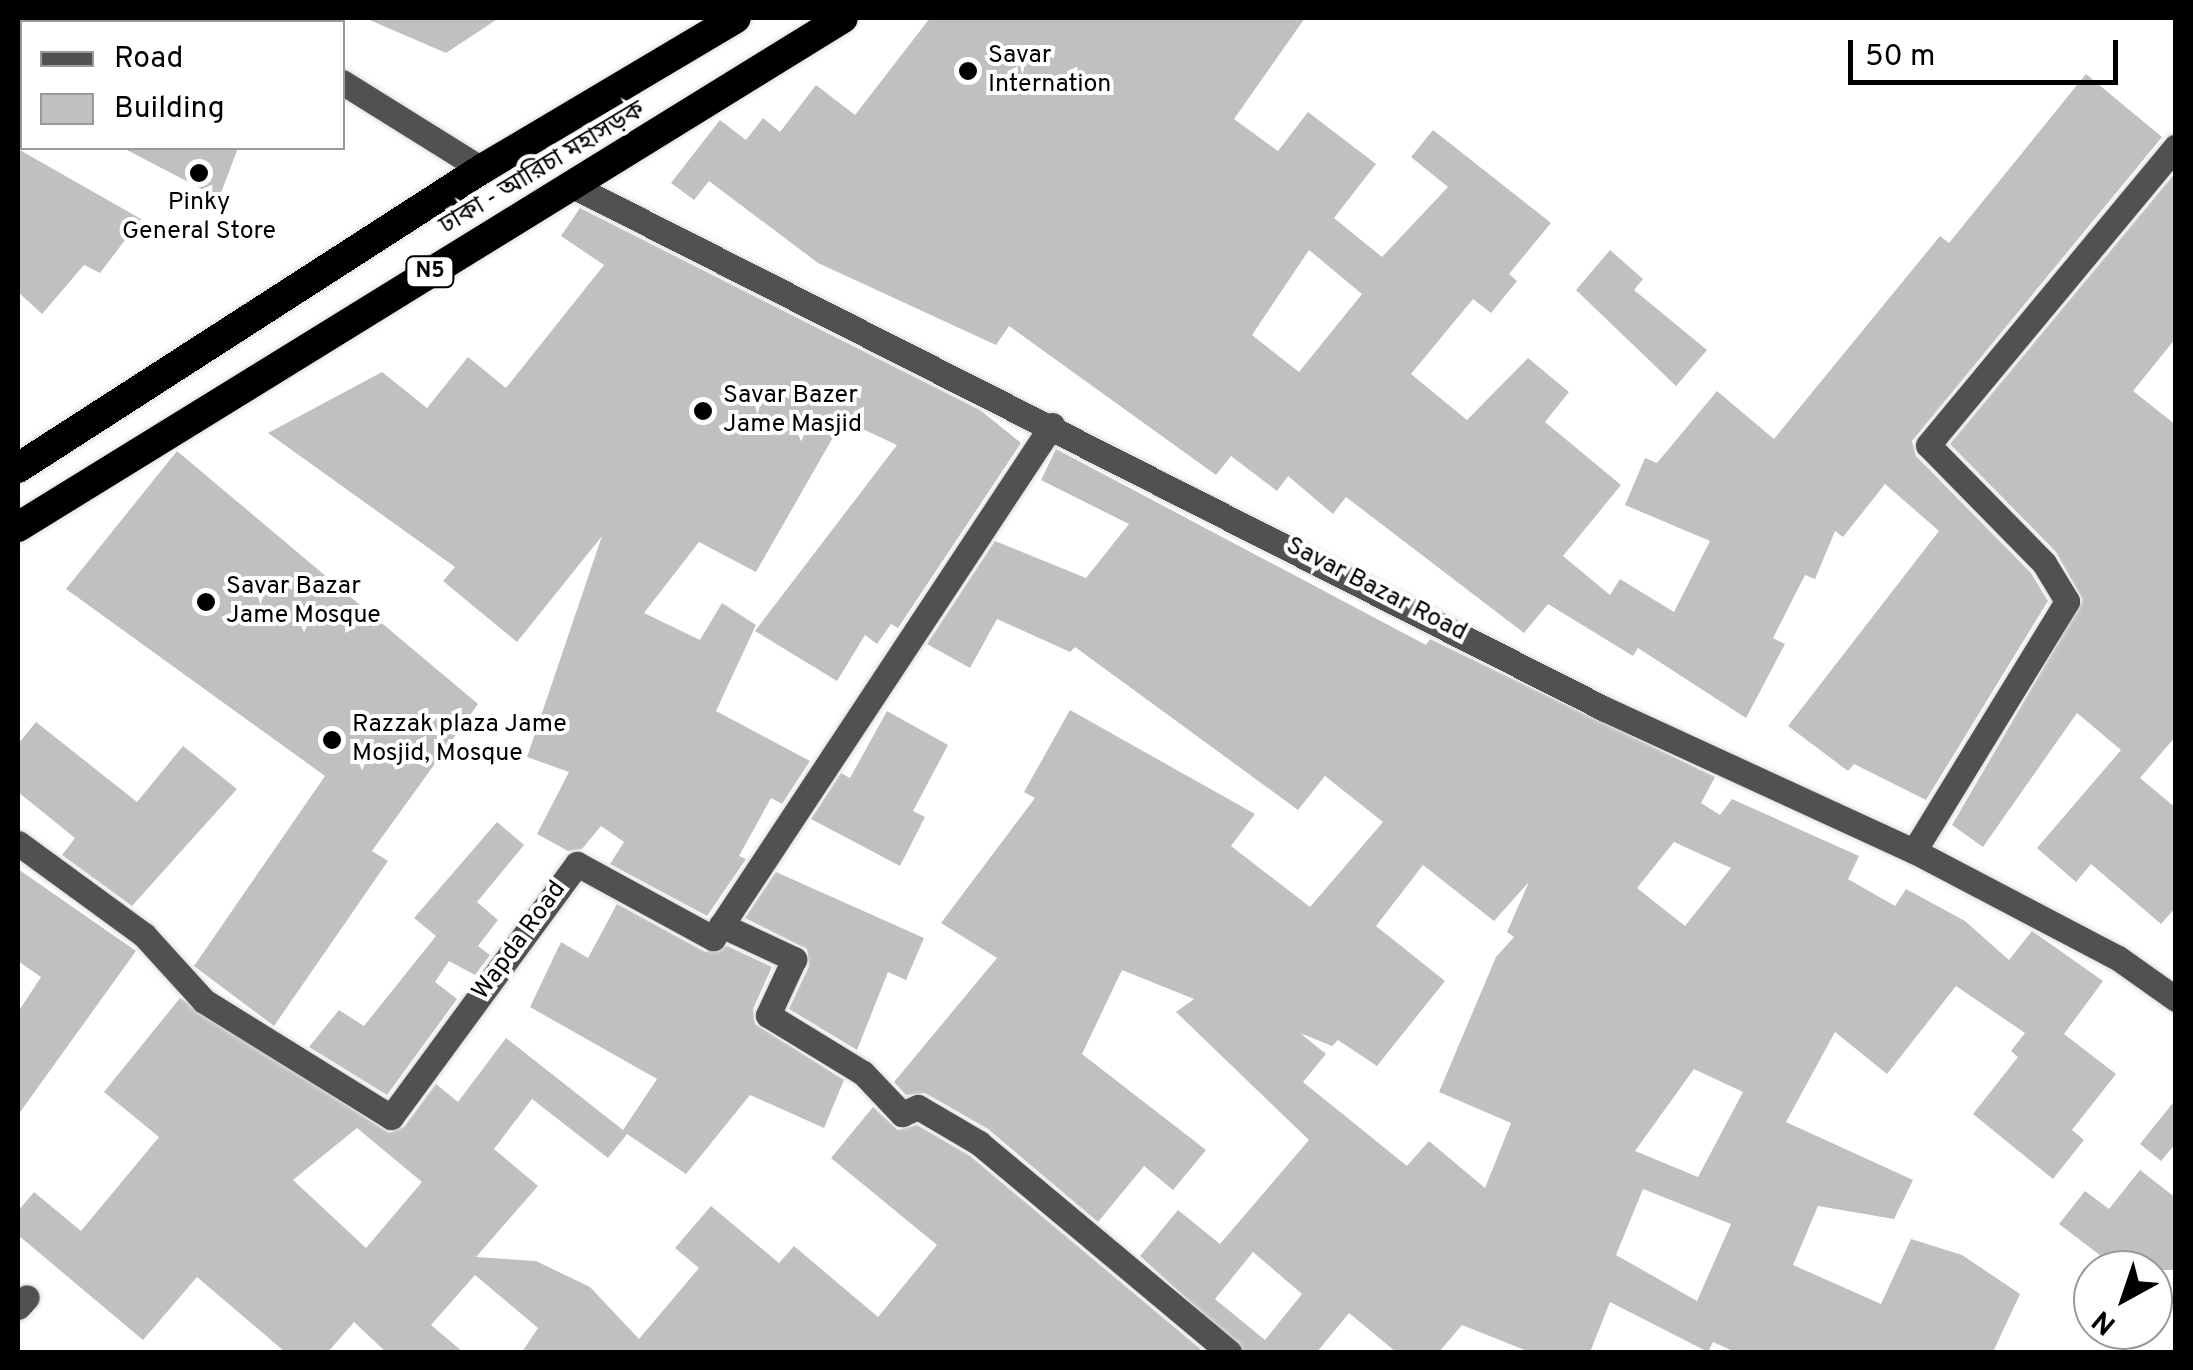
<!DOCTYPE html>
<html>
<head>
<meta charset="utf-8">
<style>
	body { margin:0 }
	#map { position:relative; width:2193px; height:1370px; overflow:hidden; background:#fff; font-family:Overpass,"Noto Sans Bengali",sans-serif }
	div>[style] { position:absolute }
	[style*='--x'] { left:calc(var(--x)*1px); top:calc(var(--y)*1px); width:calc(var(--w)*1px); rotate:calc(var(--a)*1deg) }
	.building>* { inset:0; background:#c0c0c0 }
	.roads { filter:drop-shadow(0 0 2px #dbdbdb) drop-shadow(0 0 2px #dbdbdb) }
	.minor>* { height:25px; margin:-12.5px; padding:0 12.5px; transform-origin:12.5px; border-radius:12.5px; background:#515151 }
	.highway>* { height:30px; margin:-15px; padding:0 15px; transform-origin:15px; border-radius:15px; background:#000 }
	.dots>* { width:28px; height:28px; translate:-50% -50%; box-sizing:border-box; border:5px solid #fff; border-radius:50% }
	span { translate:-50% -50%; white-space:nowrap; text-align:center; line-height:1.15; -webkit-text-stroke:8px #fff; paint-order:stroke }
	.shield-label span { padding:2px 8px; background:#fff; border:2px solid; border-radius:8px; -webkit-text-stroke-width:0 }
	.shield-label { font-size:22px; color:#000; font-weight:700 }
	.poi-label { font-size:25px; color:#000 }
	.left { translate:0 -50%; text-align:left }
	.street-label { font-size:25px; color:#000 }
	.frame { position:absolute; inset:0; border:20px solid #000; pointer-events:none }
	.legend { position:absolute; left:20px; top:20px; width:325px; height:130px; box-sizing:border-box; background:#fff; border:2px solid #999; margin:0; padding:12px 18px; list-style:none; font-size:30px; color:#000 }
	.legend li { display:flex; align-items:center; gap:20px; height:50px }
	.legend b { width:50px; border:2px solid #999 }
	.north { position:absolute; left:2073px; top:1250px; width:100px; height:100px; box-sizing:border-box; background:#fff; border:2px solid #999; border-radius:50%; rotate:220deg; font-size:28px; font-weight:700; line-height:40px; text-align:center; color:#000 }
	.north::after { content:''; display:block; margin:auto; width:35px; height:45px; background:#000; clip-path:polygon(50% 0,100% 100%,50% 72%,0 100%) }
	.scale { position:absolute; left:1848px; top:40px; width:270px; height:45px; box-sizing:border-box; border:5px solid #000; border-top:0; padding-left:12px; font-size:30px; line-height:35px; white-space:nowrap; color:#000; -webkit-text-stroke:8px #fff; paint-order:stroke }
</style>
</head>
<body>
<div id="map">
	<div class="building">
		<i style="clip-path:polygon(365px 18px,499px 18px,446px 53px)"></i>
		<i style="clip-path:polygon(evenodd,930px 18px,1305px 18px,1234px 119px,1278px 151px,1308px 112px,1376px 164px,1334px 218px,1382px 257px,1448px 187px,1411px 157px,1433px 130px,1551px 223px,1509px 274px,1517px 281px,1491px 313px,1473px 299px,1411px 374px,1467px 420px,1528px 358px,1569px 392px,1545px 422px,1621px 485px,1563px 556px,1610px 595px,1620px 579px,1674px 612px,1710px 541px,1625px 505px,1645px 458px,1657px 463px,1717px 391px,1774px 439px,1940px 236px,1949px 243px,2086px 74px,2162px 137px,1912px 441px,1916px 456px,2031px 573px,2048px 601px,1926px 800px,1854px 764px,1848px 771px,1788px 726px,1939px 531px,1885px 484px,1843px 537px,1835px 531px,1815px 579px,1805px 575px,1773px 638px,1785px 644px,1746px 718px,1638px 648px,1633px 656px,1548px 604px,1524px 633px,1346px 497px,1333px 514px,1288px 476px,1277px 491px,1231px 456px,1216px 475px,1009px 326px,996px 345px,818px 263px,709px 181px,694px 200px,671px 183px,720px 120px,746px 140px,763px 118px,780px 132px,816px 85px,855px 115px,930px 18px,1309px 250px,1362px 294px,1299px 372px,1252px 335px,1309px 250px)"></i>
		<i style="clip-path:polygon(123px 148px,238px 148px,219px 198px)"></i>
		<i style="clip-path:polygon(18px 149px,141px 219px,100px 273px,84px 265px,42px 314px,18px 292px)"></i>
		<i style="clip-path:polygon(2176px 172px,2176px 338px,2133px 391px,2176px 425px,2176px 736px,2140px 778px,2176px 808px,2176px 907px,2161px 924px,2091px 864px,2076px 882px,2037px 848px,2121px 750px,2077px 713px,1983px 847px,1952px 825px,2083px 600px,2056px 552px,1950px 444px)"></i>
		<i style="clip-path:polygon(580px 208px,980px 410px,1021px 443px,898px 628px,891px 624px,877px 644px,865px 635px,837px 681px,755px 631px,897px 445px,843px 420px,756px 572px,699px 542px,644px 613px,700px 640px,722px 603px,756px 625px,716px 711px,810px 761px,782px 804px,771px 798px,739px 856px,746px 859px,707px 916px,610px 864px,624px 842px,601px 826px,582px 849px,568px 851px,537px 834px,569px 772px,527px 757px,602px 536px,517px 642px,443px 581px,455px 567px,268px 433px,382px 372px,427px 408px,468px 357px,506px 388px,604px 265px,561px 236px)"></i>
		<i style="clip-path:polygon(1610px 250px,1643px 279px,1634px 290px,1707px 350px,1676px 386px,1576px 290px)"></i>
		<i style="clip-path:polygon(evenodd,1056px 449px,1426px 645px,1430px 639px,1715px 777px,1701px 803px,1720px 815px,1732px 799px,1859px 856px,1848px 879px,1895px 906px,1906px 889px,1965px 921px,2009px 960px,2032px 931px,2103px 981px,2064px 1034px,2116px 1074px,2072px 1130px,2084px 1140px,2053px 1179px,1973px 1114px,2018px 1057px,2011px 1051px,2025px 1033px,1956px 986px,1887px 1074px,1835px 1032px,1786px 1122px,1913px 1180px,1894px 1219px,1818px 1206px,1793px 1265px,1881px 1304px,1911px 1239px,1962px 1255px,2020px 1294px,1993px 1352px,1735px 1352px,1713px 1342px,1708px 1352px,1610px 1302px,1590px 1352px,1530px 1352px,1462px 1325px,1439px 1352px,1396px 1352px,1349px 1313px,1317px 1352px,1245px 1352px,1140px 1256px,1178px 1210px,1220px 1244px,1309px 1140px,1176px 1012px,1194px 999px,1122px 970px,1082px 1054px,1206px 1150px,1173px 1190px,1144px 1166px,1098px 1222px,988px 1129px,925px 1093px,906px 1095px,894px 1082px,997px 958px,941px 923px,1035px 798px,1024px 792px,1070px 710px,1255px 814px,1231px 846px,1310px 907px,1383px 822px,1325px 776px,1298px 810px,1075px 647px,1070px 652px,997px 619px,970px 668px,927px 644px,995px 541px,1086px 578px,1129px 524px,1041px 480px,1056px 449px,1674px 842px,1731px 868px,1685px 926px,1637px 888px,1674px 842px,1056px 449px,1423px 865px,1494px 921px,1529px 882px,1507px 932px,1514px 937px,1496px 957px,1439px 1092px,1511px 1123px,1485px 1188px,1429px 1141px,1407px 1166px,1303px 1082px,1326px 1054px,1300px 1033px,1332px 1046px,1338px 1040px,1377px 1066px,1445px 981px,1376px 926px,1423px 865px,1056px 449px,1694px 1069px,1743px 1092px,1698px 1177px,1635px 1151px,1694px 1069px,1056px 449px,1643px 1189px,1731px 1224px,1697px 1301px,1616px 1255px,1643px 1189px,1056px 449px,1253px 1252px,1302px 1294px,1265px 1340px,1215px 1299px,1253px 1252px)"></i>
		<i style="clip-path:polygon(177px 451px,478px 704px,372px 851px,388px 861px,274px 1026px,194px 966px,325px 776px,66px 589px)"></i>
		<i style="clip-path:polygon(887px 711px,948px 745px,913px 811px,925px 817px,900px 866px,811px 819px,841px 773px,850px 778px)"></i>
		<i style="clip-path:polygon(36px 722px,137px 802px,183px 746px,237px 789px,132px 906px,62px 855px,75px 838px,18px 792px,18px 744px)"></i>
		<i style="clip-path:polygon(497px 822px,524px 845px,477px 902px,498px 920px,478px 946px,490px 955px,475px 975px,449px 961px,435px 982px,457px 999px,387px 1095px,309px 1047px,339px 1010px,364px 1026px,436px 936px,414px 918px)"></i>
		<i style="clip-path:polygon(18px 869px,136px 951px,18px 1115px,18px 1012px,41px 977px,18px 961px)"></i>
		<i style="clip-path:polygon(776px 872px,924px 938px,906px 980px,888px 972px,857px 1050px,789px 1009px,809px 966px,807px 949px,745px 918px)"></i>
		<i style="clip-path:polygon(evenodd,617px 904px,705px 952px,727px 946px,772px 967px,753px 1009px,755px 1024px,844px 1080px,824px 1128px,750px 1095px,686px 1174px,627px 1134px,608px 1158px,532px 1099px,494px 1149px,538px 1186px,476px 1257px,536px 1261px,590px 1287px,639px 1339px,699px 1268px,675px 1248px,711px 1206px,779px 1263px,794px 1246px,878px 1317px,937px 1245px,831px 1158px,873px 1107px,898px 1130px,917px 1125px,970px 1156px,1204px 1352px,522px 1352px,538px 1328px,475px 1275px,431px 1325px,463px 1352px,386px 1352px,354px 1322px,328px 1352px,285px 1352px,197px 1277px,143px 1340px,18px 1235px,18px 1211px,34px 1192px,81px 1231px,159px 1137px,104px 1092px,180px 998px,389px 1133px,404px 1127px,436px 1084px,458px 1102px,506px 1038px,623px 1130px,657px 1079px,530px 1007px,561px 942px,588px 958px,617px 904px,357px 1128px,422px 1182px,366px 1248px,293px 1180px,357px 1128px)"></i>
		<i style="clip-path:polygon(2176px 1099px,2176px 1143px,2161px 1161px,2140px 1144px)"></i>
		<i style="clip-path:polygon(2140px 1170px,2176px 1198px,2176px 1270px,2089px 1270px,2101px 1256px,2059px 1224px,2085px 1191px,2109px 1209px)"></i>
	</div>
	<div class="roads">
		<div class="minor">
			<i style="--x:235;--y:18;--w:9;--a:27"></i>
			<i style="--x:342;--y:82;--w:165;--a:31.9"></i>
			<i style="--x:573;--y:186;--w:1157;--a:26.88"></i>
			<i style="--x:1605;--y:709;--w:340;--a:24.7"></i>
			<i style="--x:1914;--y:851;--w:230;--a:27.7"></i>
			<i style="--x:2118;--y:958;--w:71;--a:35.3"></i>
			<i style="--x:18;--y:843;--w:156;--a:36.1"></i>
			<i style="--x:144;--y:935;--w:89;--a:47.7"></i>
			<i style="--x:204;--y:1001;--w:220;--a:31.8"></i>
			<i style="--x:391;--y:1117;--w:314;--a:-53.7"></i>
			<i style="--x:577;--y:864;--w:155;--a:28.6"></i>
			<i style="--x:713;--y:938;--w:615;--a:-56.54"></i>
			<i style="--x:1914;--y:851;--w:293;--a:-58.5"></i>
			<i style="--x:2067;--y:601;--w:44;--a:-121.2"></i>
			<i style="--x:2044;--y:563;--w:165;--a:-134.5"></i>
			<i style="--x:1928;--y:445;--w:388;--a:-50.3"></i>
			<i style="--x:721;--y:925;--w:81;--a:25"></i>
			<i style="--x:794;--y:959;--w:62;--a:114.9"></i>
			<i style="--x:768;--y:1015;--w:111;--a:31.4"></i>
			<i style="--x:863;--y:1073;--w:57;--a:46.4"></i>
			<i style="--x:902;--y:1114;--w:17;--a:-24"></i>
			<i style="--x:918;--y:1107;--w:71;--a:30.5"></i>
			<i style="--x:979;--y:1143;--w:326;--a:39.9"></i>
			<i style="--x:18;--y:1307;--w:13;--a:-48"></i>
		</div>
		<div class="highway">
			<i style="--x:18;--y:468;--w:552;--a:-32.8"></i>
			<i style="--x:482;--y:169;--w:295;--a:-30.7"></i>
			<i style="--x:18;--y:527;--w:969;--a:-31.67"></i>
		</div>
	</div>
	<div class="dots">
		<i style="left:968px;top:71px;background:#000"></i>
		<i style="left:199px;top:173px;background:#000"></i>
		<i style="left:703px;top:411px;background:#000"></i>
		<i style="left:206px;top:602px;background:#000"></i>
		<i style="left:332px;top:740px;background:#000"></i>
	</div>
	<div class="shield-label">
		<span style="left:430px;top:272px">N5</span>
	</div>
	<div class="poi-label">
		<span class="left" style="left:988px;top:71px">Savar<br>Internation</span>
		<span style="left:199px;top:218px">Pinky<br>General Store</span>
		<span class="left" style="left:723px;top:411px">Savar Bazer<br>Jame Masjid</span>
		<span class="left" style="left:226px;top:602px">Savar Bazar<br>Jame Mosque</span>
		<span class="left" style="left:352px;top:740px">Razzak plaza Jame<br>Mosjid, Mosque</span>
	</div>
	<div class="street-label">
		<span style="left:543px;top:169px;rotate:-31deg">ঢাকা - আরিচা মহাসড়ক</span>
		<span style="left:1376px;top:590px;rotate:27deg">Savar Bazar Road</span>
		<span style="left:520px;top:941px;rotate:-54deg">Wapda Road</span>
	</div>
	<div class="frame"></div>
	<ul class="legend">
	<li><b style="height:12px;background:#515151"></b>Road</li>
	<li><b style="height:28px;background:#c0c0c0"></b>Building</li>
	</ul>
	<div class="north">N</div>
	<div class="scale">50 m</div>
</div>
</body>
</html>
